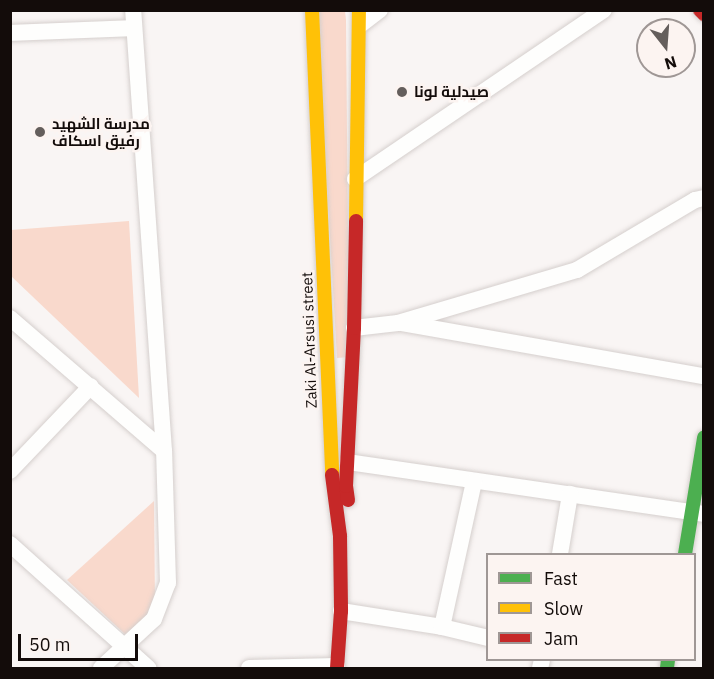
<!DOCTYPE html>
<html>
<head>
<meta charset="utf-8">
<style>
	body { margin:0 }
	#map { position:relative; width:714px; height:679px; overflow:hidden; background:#f9f5f4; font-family:"IBM Plex Sans",Cairo,sans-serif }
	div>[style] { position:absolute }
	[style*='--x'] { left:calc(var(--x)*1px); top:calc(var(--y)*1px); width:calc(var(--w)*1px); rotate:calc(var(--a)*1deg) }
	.green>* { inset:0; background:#f9d9cc }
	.roads { filter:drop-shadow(0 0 2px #d5cfcd) drop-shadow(0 0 2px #d5cfcd) }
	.street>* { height:16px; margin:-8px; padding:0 8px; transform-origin:8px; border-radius:8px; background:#fefefd }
	.fast>* { height:14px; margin:-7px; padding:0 7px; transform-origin:7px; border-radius:7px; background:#4caf50 }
	.slow>* { height:14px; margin:-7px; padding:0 7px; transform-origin:7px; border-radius:7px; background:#ffc107 }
	.jam>* { height:14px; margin:-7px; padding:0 7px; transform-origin:7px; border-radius:7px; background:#c62828 }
	.dots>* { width:16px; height:16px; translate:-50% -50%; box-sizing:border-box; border:3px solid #fcf4f1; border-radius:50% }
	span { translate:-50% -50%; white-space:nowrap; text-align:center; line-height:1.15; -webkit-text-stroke:5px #fcf4f1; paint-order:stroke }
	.poi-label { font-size:15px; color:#130c0a; font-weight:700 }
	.left { translate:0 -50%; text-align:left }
	.street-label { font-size:15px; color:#130c0a }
	.frame { position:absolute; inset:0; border:12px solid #130c0a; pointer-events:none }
	.legend { position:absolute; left:486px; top:553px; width:210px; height:108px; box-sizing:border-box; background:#fcf4f1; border:2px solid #9f9795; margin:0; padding:8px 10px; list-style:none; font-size:18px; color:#130c0a }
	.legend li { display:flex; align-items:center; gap:12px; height:30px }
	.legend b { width:30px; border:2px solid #9f9795 }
	.north { position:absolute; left:636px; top:18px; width:60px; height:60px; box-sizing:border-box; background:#fcf4f1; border:2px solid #9f9795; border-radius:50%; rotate:163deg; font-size:16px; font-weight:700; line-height:24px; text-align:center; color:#130c0a }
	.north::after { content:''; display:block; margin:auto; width:21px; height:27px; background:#645e5c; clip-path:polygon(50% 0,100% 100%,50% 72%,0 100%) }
	.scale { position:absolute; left:18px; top:634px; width:120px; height:27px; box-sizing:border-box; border:3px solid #130c0a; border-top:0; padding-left:8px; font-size:18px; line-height:21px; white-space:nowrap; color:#130c0a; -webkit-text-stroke:4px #fcf4f1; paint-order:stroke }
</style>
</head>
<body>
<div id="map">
	<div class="green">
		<i style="clip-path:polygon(317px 11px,345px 11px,346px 20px,349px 357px,337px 358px)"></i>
		<i style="clip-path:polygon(129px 221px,139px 398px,11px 276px,11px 230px)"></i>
		<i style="clip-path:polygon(154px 501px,155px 605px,128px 637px,67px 580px)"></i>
	</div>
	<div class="roads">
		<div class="street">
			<i style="--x:360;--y:25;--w:25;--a:-37"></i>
			<i style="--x:10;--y:33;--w:124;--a:-2.3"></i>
			<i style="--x:355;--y:179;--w:301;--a:-34.2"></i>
			<i style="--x:10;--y:318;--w:203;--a:40.8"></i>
			<i style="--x:402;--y:323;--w:307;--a:10"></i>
			<i style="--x:354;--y:328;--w:44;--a:-6.5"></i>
			<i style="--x:398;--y:323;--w:187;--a:-16.5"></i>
			<i style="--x:577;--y:270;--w:137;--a:-30.7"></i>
			<i style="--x:695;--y:200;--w:9;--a:-13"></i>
			<i style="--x:348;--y:462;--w:360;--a:8.3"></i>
			<i style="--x:10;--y:471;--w:117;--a:-46.4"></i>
			<i style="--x:10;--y:544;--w:186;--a:41.9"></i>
			<i style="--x:560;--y:554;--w:61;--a:-80.5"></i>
			<i style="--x:341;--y:611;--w:102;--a:9"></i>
			<i style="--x:442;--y:627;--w:47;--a:13.4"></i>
			<i style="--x:442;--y:627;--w:149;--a:-77.6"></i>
			<i style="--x:101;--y:668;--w:72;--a:-42.8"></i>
			<i style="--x:154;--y:619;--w:39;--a:-69"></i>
			<i style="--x:168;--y:583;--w:132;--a:-91.7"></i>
			<i style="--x:164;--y:451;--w:442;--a:-94"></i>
			<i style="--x:249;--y:668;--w:88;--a:-1.3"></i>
			<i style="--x:540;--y:668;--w:8;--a:-76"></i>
		</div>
		<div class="fast">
			<i style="--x:685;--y:554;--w:118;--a:-80.7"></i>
			<i style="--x:667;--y:668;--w:8;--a:-83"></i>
		</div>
		<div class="slow">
			<i style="--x:312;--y:10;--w:465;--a:87.5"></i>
			<i style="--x:356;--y:221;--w:211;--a:-89.2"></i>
		</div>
		<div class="jam">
			<i style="--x:700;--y:10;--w:6;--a:45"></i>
			<i style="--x:332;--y:475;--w:62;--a:82.5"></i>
			<i style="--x:340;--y:536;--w:75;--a:89.2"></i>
			<i style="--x:341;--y:611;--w:57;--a:94"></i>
			<i style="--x:348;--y:500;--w:14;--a:-98"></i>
			<i style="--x:346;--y:486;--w:158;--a:-87.1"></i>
			<i style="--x:354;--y:328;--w:107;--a:-88.9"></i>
		</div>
	</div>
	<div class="dots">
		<i style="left:402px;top:92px;background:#645e5c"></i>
		<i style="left:40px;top:132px;background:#645e5c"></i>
	</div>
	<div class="poi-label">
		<span class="left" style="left:414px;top:92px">صيدلية لونا</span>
		<span class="left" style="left:52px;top:132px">مدرسة الشهيد<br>رفيق اسكاف</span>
	</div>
	<div class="street-label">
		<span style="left:309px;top:340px;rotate:-92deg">Zaki Al-Arsusi street</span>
	</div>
	<div class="frame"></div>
	<ul class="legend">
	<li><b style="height:8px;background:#4caf50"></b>Fast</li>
	<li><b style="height:8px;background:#ffc107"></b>Slow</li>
	<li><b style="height:8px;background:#c62828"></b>Jam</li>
	</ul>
	<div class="north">N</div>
	<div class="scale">50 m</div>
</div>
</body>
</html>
